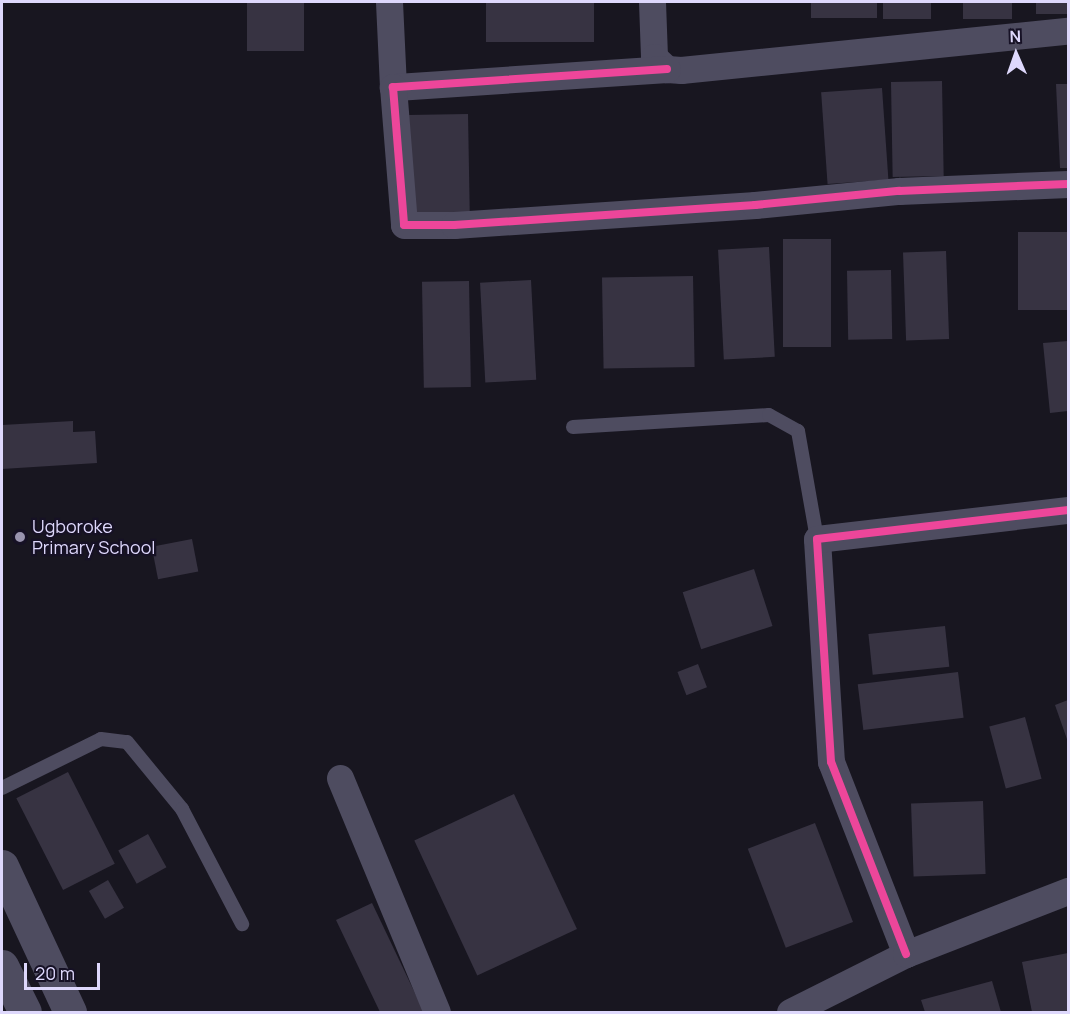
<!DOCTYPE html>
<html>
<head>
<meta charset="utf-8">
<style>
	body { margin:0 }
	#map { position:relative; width:1070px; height:1014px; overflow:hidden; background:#181620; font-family:Manrope,sans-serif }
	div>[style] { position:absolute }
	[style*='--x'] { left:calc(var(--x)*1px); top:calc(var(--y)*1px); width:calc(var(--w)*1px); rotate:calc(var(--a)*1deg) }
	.building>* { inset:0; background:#373342; transform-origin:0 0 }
	.service>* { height:14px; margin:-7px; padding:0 7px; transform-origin:7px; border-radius:7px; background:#4e4c60 }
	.minor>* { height:27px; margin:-13.5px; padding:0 13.5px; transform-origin:13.5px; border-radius:13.5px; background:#4e4c60 }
	.tertiary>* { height:33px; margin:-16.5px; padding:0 16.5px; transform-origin:16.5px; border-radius:16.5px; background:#4e4c60 }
	.cycleway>* { height:8px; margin:-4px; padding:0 4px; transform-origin:4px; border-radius:4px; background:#ed469a }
	.dots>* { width:16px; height:16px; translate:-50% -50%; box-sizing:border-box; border:3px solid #161125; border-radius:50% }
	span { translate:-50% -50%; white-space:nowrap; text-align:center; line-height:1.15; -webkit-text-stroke:4.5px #161125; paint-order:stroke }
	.poi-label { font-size:18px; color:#ded8fc }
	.left { translate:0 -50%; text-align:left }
	.frame { position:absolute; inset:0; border:3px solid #ded8fc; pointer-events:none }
	.north { position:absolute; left:986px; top:24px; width:60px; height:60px; -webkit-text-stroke:4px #161125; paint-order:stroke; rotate:358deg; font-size:16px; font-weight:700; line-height:24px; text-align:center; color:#ded8fc }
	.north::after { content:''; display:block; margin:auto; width:21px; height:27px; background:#ded8fc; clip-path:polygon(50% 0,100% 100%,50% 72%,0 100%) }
	.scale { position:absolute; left:24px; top:963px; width:76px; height:27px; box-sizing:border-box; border:3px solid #ded8fc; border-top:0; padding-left:8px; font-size:18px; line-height:21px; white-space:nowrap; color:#ded8fc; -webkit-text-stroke:4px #161125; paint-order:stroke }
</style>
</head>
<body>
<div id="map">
	<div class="building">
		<i style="left:247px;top:2px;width:57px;height:49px"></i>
		<i style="left:486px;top:2px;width:108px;height:40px"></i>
		<i style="left:811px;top:2px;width:66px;height:16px"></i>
		<i style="left:883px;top:2px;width:48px;height:17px"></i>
		<i style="left:963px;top:2px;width:49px;height:17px"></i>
		<i style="left:1036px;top:2px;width:32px;height:12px"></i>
		<i style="left:942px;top:81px;width:95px;height:51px;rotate:89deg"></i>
		<i style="clip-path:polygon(1056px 84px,1068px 84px,1068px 168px,1060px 168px)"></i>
		<i style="left:882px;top:88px;width:92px;height:61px;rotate:86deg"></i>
		<i style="left:468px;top:114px;width:104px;height:60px;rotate:89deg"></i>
		<i style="left:1068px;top:232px;width:78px;height:50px;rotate:90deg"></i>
		<i style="left:783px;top:239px;width:48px;height:108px"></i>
		<i style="left:769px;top:247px;width:110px;height:51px;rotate:87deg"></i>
		<i style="left:946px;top:251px;width:88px;height:43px;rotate:88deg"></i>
		<i style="left:891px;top:270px;width:69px;height:44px;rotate:89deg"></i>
		<i style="left:693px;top:276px;width:91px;height:91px;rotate:89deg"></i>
		<i style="left:531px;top:280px;width:100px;height:51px;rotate:87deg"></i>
		<i style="left:469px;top:281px;width:106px;height:47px;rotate:89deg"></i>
		<i style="clip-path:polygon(1068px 341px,1068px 411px,1050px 413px,1043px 343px)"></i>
		<i style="clip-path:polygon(73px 421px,73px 432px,95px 431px,97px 463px,2px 469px,2px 425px)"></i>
		<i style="left:192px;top:539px;width:33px;height:41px;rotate:79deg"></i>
		<i style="left:754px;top:569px;width:60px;height:75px;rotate:72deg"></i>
		<i style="left:945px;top:626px;width:41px;height:77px;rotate:84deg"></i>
		<i style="left:698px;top:664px;width:25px;height:22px;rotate:69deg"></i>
		<i style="left:958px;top:672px;width:46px;height:101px;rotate:83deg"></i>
		<i style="clip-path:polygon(1068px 700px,1068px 742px,1055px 705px)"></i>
		<i style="left:1025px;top:717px;width:64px;height:37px;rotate:75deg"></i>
		<i style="left:68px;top:772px;width:103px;height:58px;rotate:63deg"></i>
		<i style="left:514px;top:794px;width:149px;height:110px;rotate:65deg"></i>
		<i style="left:983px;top:801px;width:73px;height:72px;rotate:88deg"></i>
		<i style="left:815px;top:823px;width:106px;height:72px;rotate:69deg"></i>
		<i style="left:148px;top:834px;width:38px;height:34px;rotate:61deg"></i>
		<i style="left:108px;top:880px;width:32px;height:22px;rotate:60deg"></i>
		<i style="clip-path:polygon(372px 903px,424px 1012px,380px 1012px,336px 920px)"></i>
		<i style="clip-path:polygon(1068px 953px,1068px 1012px,1032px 1012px,1022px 962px)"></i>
		<i style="clip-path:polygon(992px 981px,1001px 1012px,925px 1012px,921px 1000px)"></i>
	</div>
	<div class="service">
		<i style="--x:573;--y:427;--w:196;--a:-3.5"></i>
		<i style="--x:769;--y:415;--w:33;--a:29"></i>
		<i style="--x:798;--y:431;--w:110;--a:80"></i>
		<i style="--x:2;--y:788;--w:110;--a:-26.3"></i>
		<i style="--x:101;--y:739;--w:26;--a:7"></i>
		<i style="--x:127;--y:742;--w:87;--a:50.6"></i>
		<i style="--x:182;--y:809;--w:130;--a:62.4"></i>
	</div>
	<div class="minor">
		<i style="--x:389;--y:2;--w:85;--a:87.3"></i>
		<i style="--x:652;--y:2;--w:55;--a:87.9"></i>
		<i style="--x:654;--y:57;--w:18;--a:43"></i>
		<i style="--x:667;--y:69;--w:14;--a:4"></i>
		<i style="--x:681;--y:70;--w:389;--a:-5.8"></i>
		<i style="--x:667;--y:69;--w:275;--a:176.2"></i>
		<i style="--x:393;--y:87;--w:138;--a:85.4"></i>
		<i style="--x:404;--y:225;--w:50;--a:0"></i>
		<i style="--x:454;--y:225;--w:302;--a:-3.8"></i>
		<i style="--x:755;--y:205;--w:145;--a:-5.6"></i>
		<i style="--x:899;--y:191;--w:169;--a:-2.4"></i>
		<i style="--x:340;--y:778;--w:253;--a:67.5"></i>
		<i style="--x:906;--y:954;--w:206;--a:-111.3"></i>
		<i style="--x:831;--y:762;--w:223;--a:-93.6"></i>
		<i style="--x:817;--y:539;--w:253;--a:-6.6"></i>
		<i style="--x:790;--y:1012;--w:130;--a:-26.6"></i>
		<i style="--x:906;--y:954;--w:174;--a:-21.3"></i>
	</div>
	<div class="tertiary">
		<i style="--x:2;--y:866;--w:161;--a:65"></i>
		<i style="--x:2;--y:966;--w:51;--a:63.4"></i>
	</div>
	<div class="cycleway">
		<i style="--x:667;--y:69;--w:275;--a:176.2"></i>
		<i style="--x:393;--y:87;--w:138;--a:85.4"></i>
		<i style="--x:404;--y:225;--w:50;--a:0"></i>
		<i style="--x:454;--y:225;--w:302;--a:-3.8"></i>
		<i style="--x:755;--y:205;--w:145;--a:-5.6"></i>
		<i style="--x:899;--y:191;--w:169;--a:-2.4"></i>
		<i style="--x:906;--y:954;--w:206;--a:-111.3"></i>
		<i style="--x:831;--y:762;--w:223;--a:-93.6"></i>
		<i style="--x:817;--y:539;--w:253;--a:-6.6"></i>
	</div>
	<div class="dots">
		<i style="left:20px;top:537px;background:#9994af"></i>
	</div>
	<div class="poi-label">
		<span class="left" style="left:32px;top:537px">Ugboroke<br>Primary School</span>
	</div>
	<div class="frame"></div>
	<div class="north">N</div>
	<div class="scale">20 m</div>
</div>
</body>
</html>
